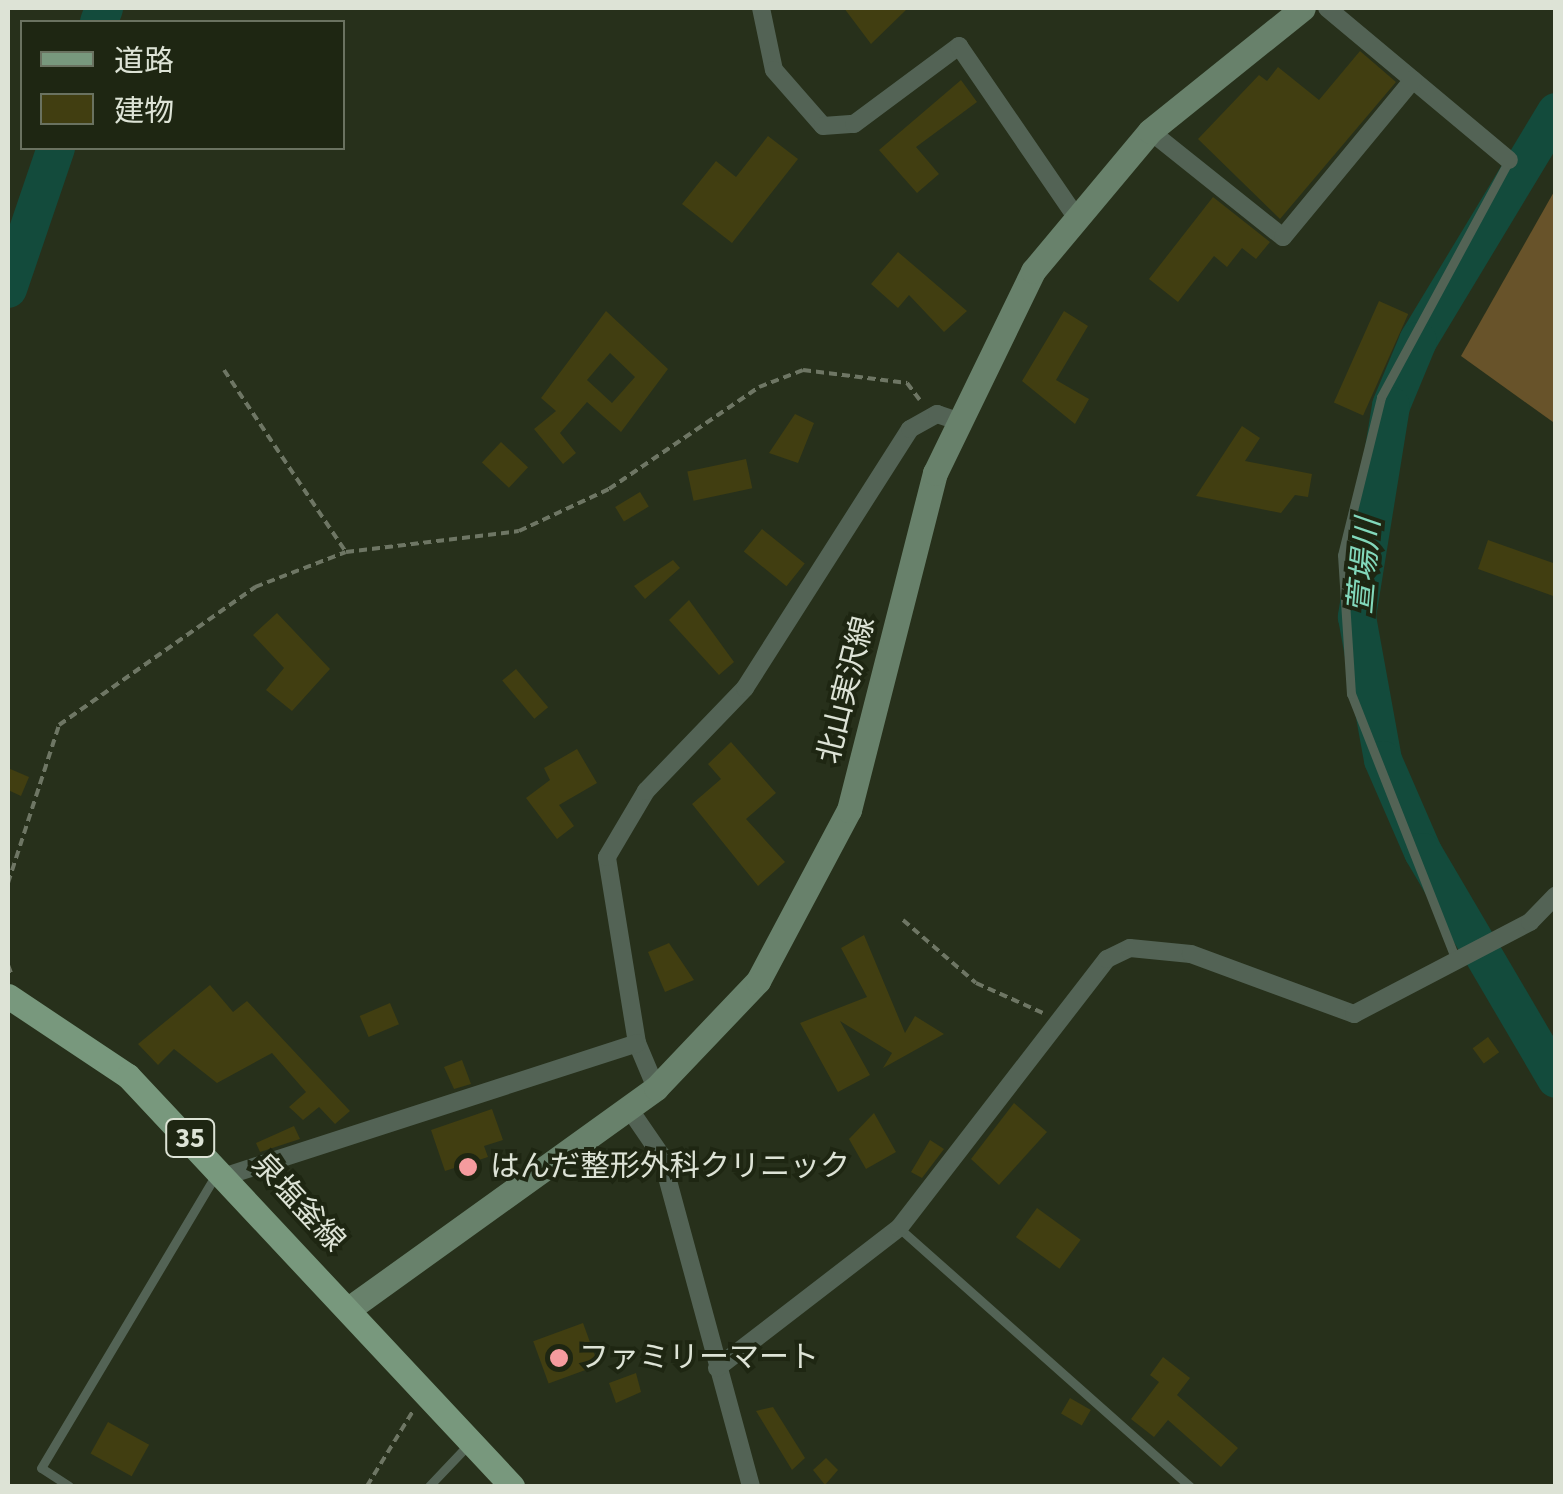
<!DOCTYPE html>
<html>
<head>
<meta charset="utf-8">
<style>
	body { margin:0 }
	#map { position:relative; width:1563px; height:1494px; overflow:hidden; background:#27301b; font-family:"Source Sans 3","Noto Sans JP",sans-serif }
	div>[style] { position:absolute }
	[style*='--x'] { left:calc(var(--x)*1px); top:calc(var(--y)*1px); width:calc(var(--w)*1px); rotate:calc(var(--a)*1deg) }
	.forest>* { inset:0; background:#68532a }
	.river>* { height:38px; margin:-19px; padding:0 19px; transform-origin:19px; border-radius:19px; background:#134b3c }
	.building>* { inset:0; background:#413e11; transform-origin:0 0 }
	.path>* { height:4px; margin-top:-2px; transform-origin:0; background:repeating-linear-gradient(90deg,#6e7664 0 8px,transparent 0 13px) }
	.lane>* { height:9px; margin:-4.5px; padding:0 4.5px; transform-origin:4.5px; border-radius:4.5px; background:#536355 }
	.street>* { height:18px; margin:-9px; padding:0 9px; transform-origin:9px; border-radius:9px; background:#536355 }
	.secondary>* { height:25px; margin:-12.5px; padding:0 12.5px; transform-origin:12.5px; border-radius:12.5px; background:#68816b }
	.primary>* { height:25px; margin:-12.5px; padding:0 12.5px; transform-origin:12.5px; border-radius:12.5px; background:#78987d }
	.dots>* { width:28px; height:28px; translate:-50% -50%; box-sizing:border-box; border:5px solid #1e2612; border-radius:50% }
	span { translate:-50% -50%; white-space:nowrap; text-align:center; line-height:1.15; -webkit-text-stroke:8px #1e2612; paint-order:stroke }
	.shield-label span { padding:2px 8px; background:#1e2612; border:2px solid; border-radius:8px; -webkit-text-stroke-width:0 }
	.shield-label { font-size:28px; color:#dde3d6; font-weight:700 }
	.street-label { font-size:30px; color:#dde3d6 }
	.poi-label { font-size:30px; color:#dde3d6 }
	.left { translate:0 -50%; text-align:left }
	.water-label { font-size:32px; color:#82d8bb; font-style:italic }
	.frame { position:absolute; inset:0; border:10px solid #dde3d6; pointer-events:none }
	.legend { position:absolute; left:20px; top:20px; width:325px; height:130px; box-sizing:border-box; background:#1e2612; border:2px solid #6a7260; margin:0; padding:12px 18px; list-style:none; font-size:30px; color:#dde3d6 }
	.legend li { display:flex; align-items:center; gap:20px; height:50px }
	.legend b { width:50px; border:2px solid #6a7260 }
</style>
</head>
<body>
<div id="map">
	<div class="forest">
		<i style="clip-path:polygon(1555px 190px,1556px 416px,1553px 422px,1461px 356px)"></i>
	</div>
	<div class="river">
		<i style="--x:99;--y:22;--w:15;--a:-70"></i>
		<i style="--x:1556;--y:112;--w:267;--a:121.1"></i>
		<i style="--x:1418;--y:341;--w:70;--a:112.6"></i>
		<i style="--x:1391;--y:406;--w:214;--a:99.2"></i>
		<i style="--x:1357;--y:617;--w:145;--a:79.7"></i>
		<i style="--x:1383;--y:760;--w:100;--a:66.5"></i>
		<i style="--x:1423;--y:852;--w:263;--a:59.6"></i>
		<i style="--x:8;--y:289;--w:149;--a:-71.2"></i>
	</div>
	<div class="building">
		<i style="clip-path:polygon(844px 8px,908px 8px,871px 44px)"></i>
		<i style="clip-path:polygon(1360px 51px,1396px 82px,1280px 219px,1198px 139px,1259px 75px,1267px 81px,1278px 67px,1319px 100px)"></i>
		<i style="clip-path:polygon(961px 80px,977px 102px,916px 147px,939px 174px,917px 193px,879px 150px)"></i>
		<i style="clip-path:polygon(768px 136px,798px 159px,732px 243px,682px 204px,716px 161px,736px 177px)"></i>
		<i style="clip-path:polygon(1213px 197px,1270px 242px,1256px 259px,1242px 248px,1227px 267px,1214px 256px,1178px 302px,1149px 279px)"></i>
		<i style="clip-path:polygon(898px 252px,967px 311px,944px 332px,909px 295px,898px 308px,871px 284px)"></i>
		<i style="left:1379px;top:301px;width:32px;height:111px;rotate:24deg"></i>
		<i style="clip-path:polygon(evenodd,606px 311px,668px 369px,621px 432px,587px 402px,560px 433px,576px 453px,563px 464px,534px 429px,556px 411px,541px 398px,606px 311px,610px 353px,635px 377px,612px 403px,587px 380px,610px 353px)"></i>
		<i style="clip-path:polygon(1064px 311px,1088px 326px,1056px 380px,1089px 399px,1075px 424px,1022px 381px)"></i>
		<i style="clip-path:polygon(795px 414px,814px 423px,798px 463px,769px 453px)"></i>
		<i style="clip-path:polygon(1242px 426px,1260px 438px,1245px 461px,1312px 474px,1308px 497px,1295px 495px,1281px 513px,1196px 496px)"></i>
		<i style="left:501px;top:442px;width:37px;height:28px;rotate:43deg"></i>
		<i style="left:746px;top:459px;width:30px;height:60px;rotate:78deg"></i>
		<i style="left:640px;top:492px;width:17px;height:29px;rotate:59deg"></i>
		<i style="left:762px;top:529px;width:55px;height:29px;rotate:39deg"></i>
		<i style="clip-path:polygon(1488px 540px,1556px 564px,1556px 597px,1478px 569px)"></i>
		<i style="clip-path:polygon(673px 560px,680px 568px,645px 599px,634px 586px)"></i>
		<i style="clip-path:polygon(689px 600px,734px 662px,719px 675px,669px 620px)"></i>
		<i style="clip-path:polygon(277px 613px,330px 669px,292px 711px,266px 690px,284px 668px,253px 635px)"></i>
		<i style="left:516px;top:669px;width:50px;height:18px;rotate:50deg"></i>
		<i style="clip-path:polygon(731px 742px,776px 793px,746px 819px,785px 862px,758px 886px,692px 804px,721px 779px,708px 764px)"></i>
		<i style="clip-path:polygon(577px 749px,597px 783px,559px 805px,574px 826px,557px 839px,526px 798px,550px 780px,544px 768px)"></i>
		<i style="clip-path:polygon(8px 768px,29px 777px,21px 796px,8px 790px)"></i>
		<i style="clip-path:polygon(864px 935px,905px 1033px,915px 1016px,944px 1034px,883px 1068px,892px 1053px,840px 1021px,870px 1075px,838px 1092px,800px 1023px,867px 997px,841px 948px)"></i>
		<i style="clip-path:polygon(669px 943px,694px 980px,665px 992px,648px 952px)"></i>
		<i style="clip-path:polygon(210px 985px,233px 1012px,247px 1001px,350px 1111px,335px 1124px,319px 1107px,303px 1120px,289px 1107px,306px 1092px,272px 1053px,217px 1083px,174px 1049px,158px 1065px,138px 1044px)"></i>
		<i style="left:390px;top:1003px;width:23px;height:33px;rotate:67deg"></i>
		<i style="left:1488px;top:1037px;width:19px;height:19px;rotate:54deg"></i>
		<i style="clip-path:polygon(462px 1060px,471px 1084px,454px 1089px,444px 1067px)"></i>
		<i style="clip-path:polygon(1014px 1103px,1047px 1132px,999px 1185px,971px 1159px)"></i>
		<i style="clip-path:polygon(492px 1109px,503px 1140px,484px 1146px,488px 1157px,445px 1171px,431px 1130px)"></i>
		<i style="clip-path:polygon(874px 1113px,896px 1152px,866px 1169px,849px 1139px)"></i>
		<i style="clip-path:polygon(294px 1126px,300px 1139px,260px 1152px,256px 1143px)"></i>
		<i style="clip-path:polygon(930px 1140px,944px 1149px,922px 1178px,911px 1172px)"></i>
		<i style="left:1037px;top:1208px;width:54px;height:36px;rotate:36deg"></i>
		<i style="left:583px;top:1323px;width:45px;height:53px;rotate:70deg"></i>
		<i style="clip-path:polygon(1163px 1357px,1190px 1378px,1177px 1395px,1238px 1448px,1221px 1467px,1168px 1420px,1154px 1437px,1131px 1419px,1159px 1382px,1150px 1375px)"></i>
		<i style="clip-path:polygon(636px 1373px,641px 1392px,616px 1403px,609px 1383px)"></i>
		<i style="left:1070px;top:1398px;width:24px;height:18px;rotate:30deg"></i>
		<i style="clip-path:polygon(773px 1407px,805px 1458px,792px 1470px,756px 1411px)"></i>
		<i style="left:108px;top:1422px;width:47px;height:36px;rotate:29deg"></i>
		<i style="clip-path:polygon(826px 1458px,838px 1470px,825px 1485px,813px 1470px)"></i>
	</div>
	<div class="path">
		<i style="--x:224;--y:370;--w:219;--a:56.2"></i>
		<i style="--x:8;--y:883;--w:166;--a:-72.1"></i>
		<i style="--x:59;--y:725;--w:240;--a:-35.1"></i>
		<i style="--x:255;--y:587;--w:97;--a:-21"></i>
		<i style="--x:346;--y:552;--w:174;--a:-6.9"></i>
		<i style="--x:519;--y:531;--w:99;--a:-25"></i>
		<i style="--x:609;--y:489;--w:181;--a:-34.2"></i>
		<i style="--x:759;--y:387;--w:47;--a:-21.1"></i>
		<i style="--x:803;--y:370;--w:105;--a:7.1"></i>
		<i style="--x:907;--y:383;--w:21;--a:53"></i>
		<i style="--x:903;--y:920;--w:96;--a:40.8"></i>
		<i style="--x:976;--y:983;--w:73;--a:24.1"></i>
		<i style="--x:8;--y:965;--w:12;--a:70"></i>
		<i style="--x:367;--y:1486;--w:88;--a:-58.5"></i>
	</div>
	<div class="lane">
		<i style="--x:1456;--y:960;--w:286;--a:-111.5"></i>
		<i style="--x:1351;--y:694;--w:139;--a:-93.7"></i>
		<i style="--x:1342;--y:555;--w:163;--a:-76.1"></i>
		<i style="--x:1381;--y:397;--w:269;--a:-61.6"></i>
		<i style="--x:899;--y:1228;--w:389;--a:41.6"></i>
		<i style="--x:69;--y:1486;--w:33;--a:-147"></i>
		<i style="--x:41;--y:1468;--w:344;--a:-59.2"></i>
		<i style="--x:429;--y:1486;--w:57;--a:-46.4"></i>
	</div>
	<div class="street">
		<i style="--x:761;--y:8;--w:63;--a:78.2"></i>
		<i style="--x:774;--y:70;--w:74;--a:48.8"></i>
		<i style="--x:823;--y:126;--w:31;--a:-4"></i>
		<i style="--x:854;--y:124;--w:131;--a:-36.6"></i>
		<i style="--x:959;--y:46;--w:204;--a:55.6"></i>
		<i style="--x:1327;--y:8;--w:237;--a:39.9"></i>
		<i style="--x:1150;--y:131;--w:170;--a:38.6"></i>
		<i style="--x:1283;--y:237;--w:204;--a:-50.4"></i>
		<i style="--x:656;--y:1088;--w:49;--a:-112.9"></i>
		<i style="--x:637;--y:1043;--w:188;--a:-99.2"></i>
		<i style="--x:607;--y:857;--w:77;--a:-59.4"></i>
		<i style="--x:646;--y:791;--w:143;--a:-46.1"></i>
		<i style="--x:745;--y:688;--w:307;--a:-57.5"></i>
		<i style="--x:910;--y:429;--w:31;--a:-29"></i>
		<i style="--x:937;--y:414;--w:18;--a:19"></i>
		<i style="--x:628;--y:1107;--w:58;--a:55.5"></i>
		<i style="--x:661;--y:1155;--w:343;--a:74.8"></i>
		<i style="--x:229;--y:1175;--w:429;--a:-17.9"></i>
		<i style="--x:717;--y:1368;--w:230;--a:-37.6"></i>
		<i style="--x:899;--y:1228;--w:340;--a:-52.3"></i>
		<i style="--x:1107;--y:959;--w:25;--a:-26"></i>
		<i style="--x:1130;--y:948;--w:61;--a:5.6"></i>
		<i style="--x:1191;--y:954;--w:174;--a:20.2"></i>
		<i style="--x:1354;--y:1014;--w:199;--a:-27.6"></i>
		<i style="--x:1530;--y:922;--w:37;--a:-46"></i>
	</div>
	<div class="secondary">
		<i style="--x:350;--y:1308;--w:377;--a:-35.7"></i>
		<i style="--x:656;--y:1088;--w:148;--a:-46.4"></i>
		<i style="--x:758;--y:981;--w:194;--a:-62"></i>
		<i style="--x:849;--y:810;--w:348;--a:-75.7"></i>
		<i style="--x:935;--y:473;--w:225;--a:-64.1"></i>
		<i style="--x:1033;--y:271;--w:182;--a:-50.1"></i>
		<i style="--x:1150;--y:131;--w:196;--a:-38.8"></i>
	</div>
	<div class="primary">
		<i style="--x:8;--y:996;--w:144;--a:33.7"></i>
		<i style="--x:128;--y:1076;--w:562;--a:46.88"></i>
	</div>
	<div class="dots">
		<i style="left:468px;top:1167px;background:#f59b9e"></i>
		<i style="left:559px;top:1358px;background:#f59b9e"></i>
	</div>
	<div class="shield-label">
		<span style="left:190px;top:1138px">35</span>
	</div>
	<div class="street-label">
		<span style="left:847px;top:690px;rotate:-76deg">北山実沢線</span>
		<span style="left:298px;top:1203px;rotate:47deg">泉塩釜線</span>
	</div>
	<div class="poi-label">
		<span class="left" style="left:490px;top:1167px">はんだ整形外科クリニック</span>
		<span class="left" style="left:579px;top:1358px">ファミリーマート</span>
	</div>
	<div class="water-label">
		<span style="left:1365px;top:566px;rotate:-85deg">萱場川</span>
	</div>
	<div class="frame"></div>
	<ul class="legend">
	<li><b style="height:12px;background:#78987d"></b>道路</li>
	<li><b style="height:28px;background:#413e11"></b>建物</li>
	</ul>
</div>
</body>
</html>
